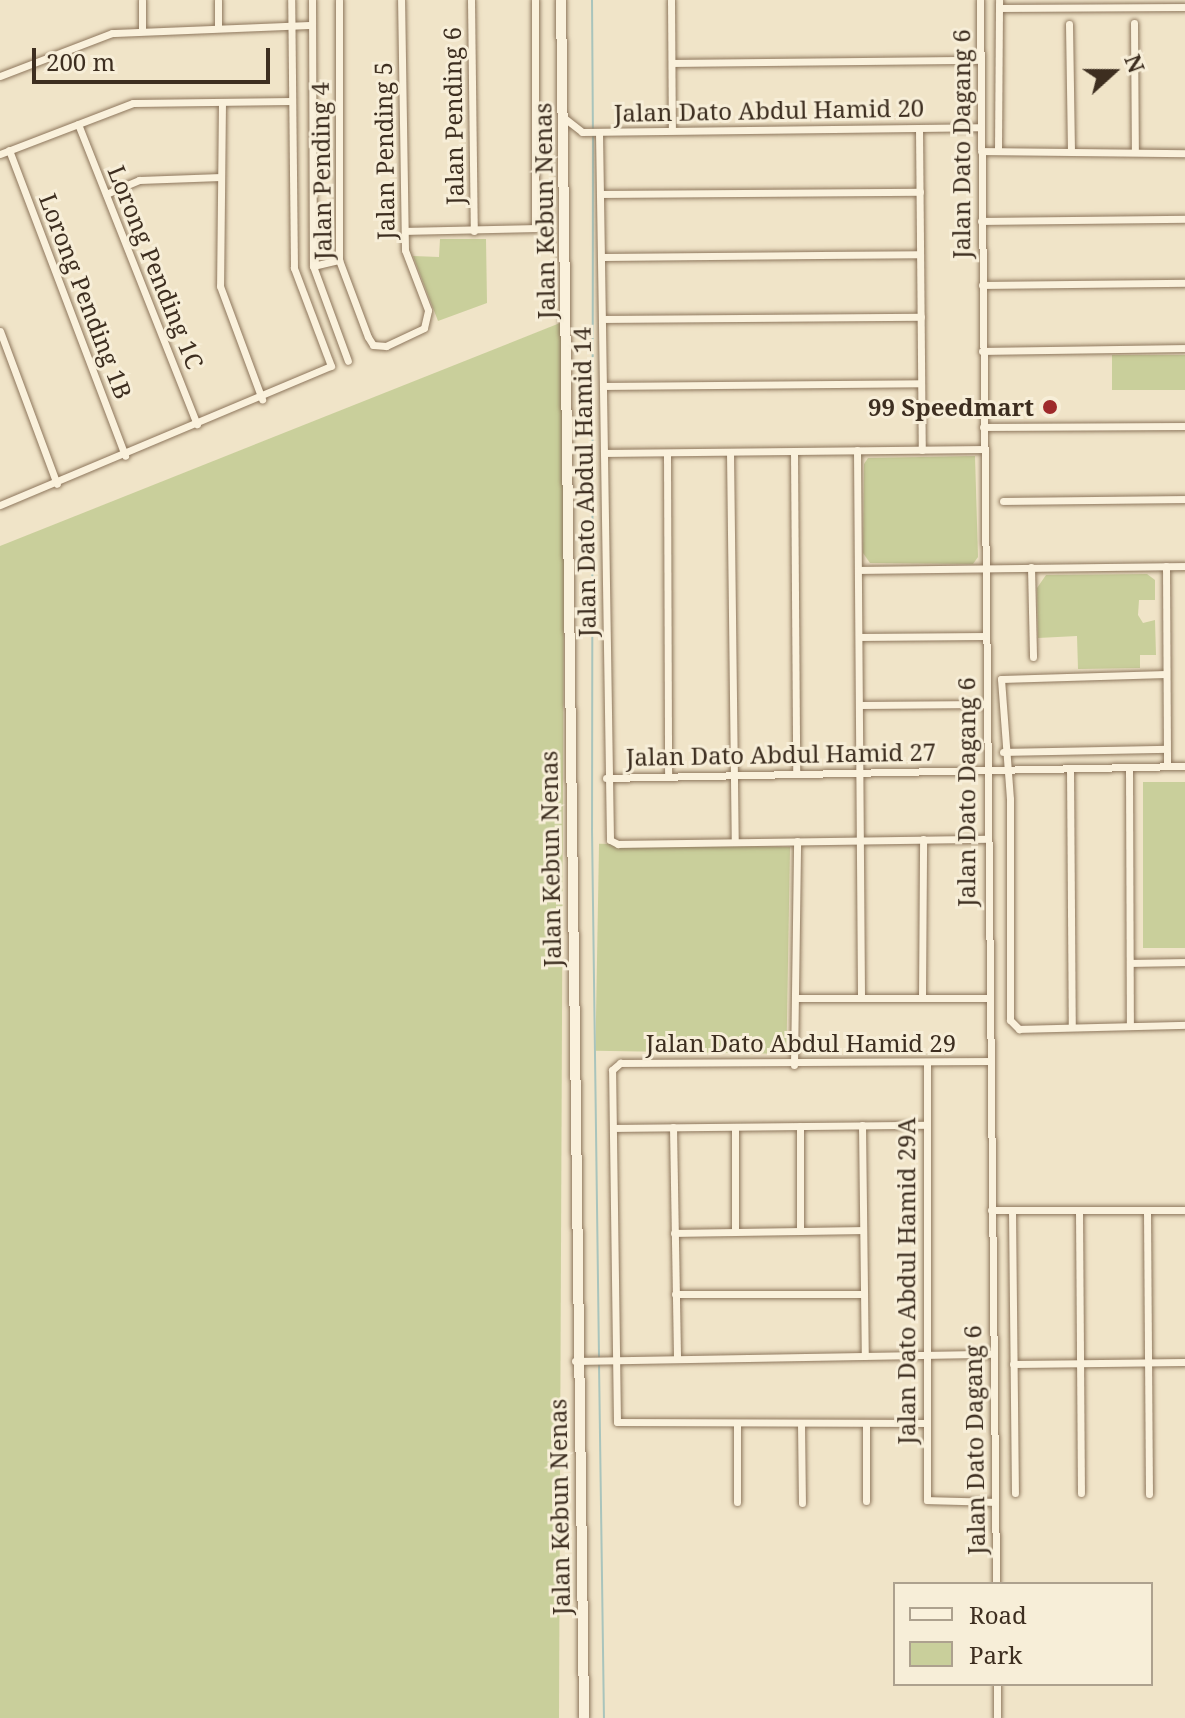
<!DOCTYPE html>
<html>
<head>
<meta charset="utf-8">
<style>
	body { margin:0 }
	#map { position:relative; width:1185px; height:1718px; overflow:hidden; background:#f0e4c8; font-family:"Noto Serif",serif }
	div>[style] { position:absolute }
	[style*='--x'] { left:calc(var(--x)*1px); top:calc(var(--y)*1px); width:calc(var(--w)*1px); rotate:calc(var(--a)*1deg) }
	.green>* { inset:0; background:#c9cf9b; transform-origin:0 0 }
	.stream>* { height:2px; margin:-1px; padding:0 1px; transform-origin:1px; border-radius:1px; background:#a9c4bc }
	.roads { filter:drop-shadow(0 0 2px #8d765c) drop-shadow(0 0 2px #8d765c) }
	.street>* { height:7px; margin:-3.5px; padding:0 3.5px; transform-origin:3.5px; border-radius:3.5px; background:#faf1dc }
	.secondary>* { height:10px; margin:-5px; padding:0 5px; transform-origin:5px; border-radius:5px; background:#faf1dc }
	.dots>* { width:22px; height:22px; translate:-50% -50%; box-sizing:border-box; border:4px solid #f7eed8; border-radius:50% }
	span { translate:-50% -50%; white-space:nowrap; text-align:center; line-height:1.15; -webkit-text-stroke:6px #f7eed8; paint-order:stroke }
	.street-label { font-size:24px; color:#3d2e20 }
	.poi-label { font-size:24px; color:#3d2e20; font-weight:700 }
	.right { translate:-100% -50%; text-align:right }
	.legend { position:absolute; left:893px; top:1582px; width:260px; height:104px; box-sizing:border-box; background:#f7eed8; border:2px solid #ada18e; margin:0; padding:10px 14px; list-style:none; font-size:24px; color:#3d2e20 }
	.legend li { display:flex; align-items:center; gap:16px; height:40px }
	.legend b { width:40px; border:2px solid #ada18e }
	.north { position:absolute; left:1073px; top:32px; width:80px; height:80px; -webkit-text-stroke:6px #f7eed8; paint-order:stroke; rotate:69deg; font-size:22px; font-weight:700; line-height:32px; text-align:center; color:#3d2e20 }
	.north::after { content:''; display:block; margin:auto; width:28px; height:36px; background:#3d2e20; clip-path:polygon(50% 0,100% 100%,50% 72%,0 100%) }
	.scale { position:absolute; left:32px; top:48px; width:238px; height:36px; box-sizing:border-box; border:4px solid #3d2e20; border-top:0; padding-left:10px; font-size:24px; line-height:28px; white-space:nowrap; color:#3d2e20; -webkit-text-stroke:6px #f7eed8; paint-order:stroke }
</style>
</head>
<body>
<div id="map">
	<div class="green">
		<i style="clip-path:polygon(440px 239px,486px 239px,487px 303px,438px 321px,413px 256px,439px 257px)"></i>
		<i style="clip-path:polygon(565px 321px,559px 1718px,0 1718px,0 546px)"></i>
		<i style="left:1112px;top:355px;width:73px;height:35px"></i>
		<i style="clip-path:polygon(975px 456px,978px 557px,973px 564px,870px 563px,863px 553px,864px 464px,868px 458px)"></i>
		<i style="clip-path:polygon(1147px 574px,1155px 580px,1155px 600px,1139px 600px,1138px 615px,1143px 623px,1155px 620px,1156px 655px,1140px 655px,1140px 668px,1078px 669px,1077px 636px,1038px 638px,1037px 588px,1046px 575px)"></i>
		<i style="left:1185px;top:782px;width:166px;height:42px;rotate:90deg"></i>
		<i style="left:790px;top:847px;width:207px;height:191px;rotate:91deg"></i>
	</div>
	<div class="stream">
		<i style="--x:592;--y:0;--w:129;--a:89.6"></i>
		<i style="--x:593;--y:135;--w:694;--a:90.08"></i>
		<i style="--x:592;--y:829;--w:528;--a:89.24"></i>
		<i style="--x:599;--y:1363;--w:355;--a:89.2"></i>
	</div>
	<div class="roads">
		<div class="street">
			<i style="--x:142;--y:0;--w:29;--a:90"></i>
			<i style="--x:218;--y:0;--w:27;--a:90"></i>
			<i style="--x:312;--y:0;--w:266;--a:89.8"></i>
			<i style="--x:313;--y:266;--w:101;--a:69.8"></i>
			<i style="--x:339;--y:0;--w:260;--a:90"></i>
			<i style="--x:339;--y:260;--w:82;--a:69.4"></i>
			<i style="--x:368;--y:337;--w:9;--a:58"></i>
			<i style="--x:373;--y:345;--w:13;--a:4"></i>
			<i style="--x:386;--y:346;--w:42;--a:-25.3"></i>
			<i style="--x:424;--y:328;--w:18;--a:-77"></i>
			<i style="--x:428;--y:310;--w:64;--a:-111"></i>
			<i style="--x:405;--y:250;--w:250;--a:-90.9"></i>
			<i style="--x:471;--y:0;--w:231;--a:89.3"></i>
			<i style="--x:671;--y:0;--w:129;--a:89.6"></i>
			<i style="--x:980;--y:0;--w:1584;--a:89.42"></i>
			<i style="--x:999;--y:8;--w:186;--a:-0.3"></i>
			<i style="--x:1134;--y:23;--w:129;--a:89.6"></i>
			<i style="--x:1069;--y:24;--w:128;--a:89.1"></i>
			<i style="--x:672;--y:63;--w:308;--a:-0.6"></i>
			<i style="--x:0;--y:76;--w:120;--a:-21"></i>
			<i style="--x:112;--y:33;--w:200;--a:-2.3"></i>
			<i style="--x:222;--y:102;--w:184;--a:90.6"></i>
			<i style="--x:220;--y:286;--w:121;--a:69.6"></i>
			<i style="--x:563;--y:117;--w:24;--a:38"></i>
			<i style="--x:582;--y:132;--w:398;--a:-0.7"></i>
			<i style="--x:78;--y:124;--w:323;--a:68.4"></i>
			<i style="--x:919;--y:128;--w:322;--a:89.5"></i>
			<i style="--x:599;--y:132;--w:708;--a:89.11"></i>
			<i style="--x:610;--y:840;--w:9;--a:27"></i>
			<i style="--x:618;--y:844;--w:368;--a:-0.8"></i>
			<i style="--x:9;--y:150;--w:327;--a:69.2"></i>
			<i style="--x:981;--y:151;--w:204;--a:0.6"></i>
			<i style="--x:998;--y:151;--w:151;--a:-89.6"></i>
			<i style="--x:0;--y:154;--w:142;--a:-21"></i>
			<i style="--x:133;--y:103;--w:158;--a:-0.7"></i>
			<i style="--x:106;--y:194;--w:36;--a:-23"></i>
			<i style="--x:139;--y:180;--w:82;--a:-2.1"></i>
			<i style="--x:601;--y:194;--w:319;--a:-0.4"></i>
			<i style="--x:981;--y:221;--w:204;--a:-0.6"></i>
			<i style="--x:405;--y:231;--w:130;--a:-1.3"></i>
			<i style="--x:535;--y:228;--w:228;--a:-90"></i>
			<i style="--x:602;--y:257;--w:318;--a:-0.5"></i>
			<i style="--x:313;--y:266;--w:27;--a:-13"></i>
			<i style="--x:982;--y:285;--w:203;--a:-0.6"></i>
			<i style="--x:602;--y:319;--w:319;--a:-0.4"></i>
			<i style="--x:0;--y:331;--w:163;--a:69.6"></i>
			<i style="--x:982;--y:351;--w:203;--a:-0.8"></i>
			<i style="--x:603;--y:386;--w:318;--a:-0.5"></i>
			<i style="--x:983;--y:427;--w:202;--a:-0.3"></i>
			<i style="--x:857;--y:450;--w:548;--a:89.58"></i>
			<i style="--x:794;--y:451;--w:323;--a:89.6"></i>
			<i style="--x:730;--y:452;--w:389;--a:89.3"></i>
			<i style="--x:604;--y:453;--w:379;--a:-0.6"></i>
			<i style="--x:667;--y:453;--w:323;--a:89.8"></i>
			<i style="--x:1003;--y:501;--w:182;--a:-0.6"></i>
			<i style="--x:0;--y:505;--w:359;--a:-22.8"></i>
			<i style="--x:331;--y:366;--w:105;--a:-110.7"></i>
			<i style="--x:294;--y:268;--w:268;--a:-90.6"></i>
			<i style="--x:1166;--y:566;--w:200;--a:89.7"></i>
			<i style="--x:1031;--y:567;--w:90;--a:88.7"></i>
			<i style="--x:858;--y:570;--w:327;--a:-0.7"></i>
			<i style="--x:859;--y:637;--w:125;--a:-0.5"></i>
			<i style="--x:1166;--y:674;--w:165;--a:178.3"></i>
			<i style="--x:1001;--y:679;--w:120;--a:85.7"></i>
			<i style="--x:1010;--y:799;--w:221;--a:90"></i>
			<i style="--x:1010;--y:1020;--w:13;--a:45"></i>
			<i style="--x:1019;--y:1029;--w:166;--a:-1.4"></i>
			<i style="--x:859;--y:705;--w:126;--a:-0.5"></i>
			<i style="--x:1003;--y:752;--w:163;--a:-1.1"></i>
			<i style="--x:1129;--y:767;--w:258;--a:89.8"></i>
			<i style="--x:1070;--y:768;--w:258;--a:89.6"></i>
			<i style="--x:606;--y:778;--w:579;--a:-1.19"></i>
			<i style="--x:1130;--y:963;--w:55;--a:-1"></i>
			<i style="--x:795;--y:998;--w:192;--a:0"></i>
			<i style="--x:922;--y:998;--w:159;--a:-89.6"></i>
			<i style="--x:927;--y:1063;--w:437;--a:90"></i>
			<i style="--x:927;--y:1500;--w:68;--a:1.7"></i>
			<i style="--x:794;--y:1065;--w:224;--a:-89.2"></i>
			<i style="--x:862;--y:1125;--w:231;--a:89.3"></i>
			<i style="--x:800;--y:1126;--w:105;--a:90"></i>
			<i style="--x:673;--y:1127;--w:232;--a:89"></i>
			<i style="--x:735;--y:1127;--w:104;--a:90"></i>
			<i style="--x:613;--y:1128;--w:312;--a:-0.6"></i>
			<i style="--x:991;--y:1210;--w:194;--a:0"></i>
			<i style="--x:1012;--y:1210;--w:283;--a:89.4"></i>
			<i style="--x:1079;--y:1210;--w:283;--a:89.6"></i>
			<i style="--x:1147;--y:1210;--w:284;--a:89.6"></i>
			<i style="--x:674;--y:1233;--w:189;--a:-0.9"></i>
			<i style="--x:675;--y:1294;--w:189;--a:0"></i>
			<i style="--x:575;--y:1361;--w:418;--a:-1"></i>
			<i style="--x:1013;--y:1364;--w:172;--a:-0.7"></i>
			<i style="--x:737;--y:1423;--w:79;--a:90"></i>
			<i style="--x:801;--y:1423;--w:80;--a:89.3"></i>
			<i style="--x:866;--y:1423;--w:78;--a:90"></i>
			<i style="--x:927;--y:1423;--w:310;--a:-179.8"></i>
			<i style="--x:617;--y:1422;--w:352;--a:-90.8"></i>
			<i style="--x:612;--y:1070;--w:11;--a:-41"></i>
			<i style="--x:620;--y:1063;--w:368;--a:-0.3"></i>
			<i style="--x:997;--y:1684;--w:34;--a:90"></i>
		</div>
		<div class="secondary">
			<i style="--x:561;--y:0;--w:1718;--a:89.23"></i>
		</div>
	</div>
	<div class="dots">
		<i style="left:1050px;top:407px;background:#9e2a2b"></i>
	</div>
	<div class="street-label">
		<span style="left:769px;top:110px;rotate:-1deg">Jalan Dato Abdul Hamid 20</span>
		<span style="left:453px;top:116px;rotate:-91deg">Jalan Pending 6</span>
		<span style="left:961px;top:144px;rotate:-90deg">Jalan Dato Dagang 6</span>
		<span style="left:384px;top:151px;rotate:-91deg">Jalan Pending 5</span>
		<span style="left:321px;top:171px;rotate:-91deg">Jalan Pending 4</span>
		<span style="left:544px;top:211px;rotate:-91deg">Jalan Kebun Nenas</span>
		<span style="left:156px;top:267px;rotate:68deg">Lorong Pending 1C</span>
		<span style="left:86px;top:296px;rotate:69deg">Lorong Pending 1B</span>
		<span style="left:584px;top:482px;rotate:-91deg">Jalan Dato Abdul Hamid 14</span>
		<span style="left:781px;top:754px;rotate:-1deg">Jalan Dato Abdul Hamid 27</span>
		<span style="left:966px;top:792px;rotate:-90deg">Jalan Dato Dagang 6</span>
		<span style="left:550px;top:859px;rotate:-91deg">Jalan Kebun Nenas</span>
		<span style="left:801px;top:1043px">Jalan Dato Abdul Hamid 29</span>
		<span style="left:906px;top:1281px;rotate:-90deg">Jalan Dato Abdul Hamid 29A</span>
		<span style="left:974px;top:1440px;rotate:-91deg">Jalan Dato Dagang 6</span>
		<span style="left:559px;top:1507px;rotate:-91deg">Jalan Kebun Nenas</span>
	</div>
	<div class="poi-label">
		<span class="right" style="left:1034px;top:407px">99 Speedmart</span>
	</div>
	<ul class="legend">
	<li><b style="height:10px;background:#faf1dc"></b>Road</li>
	<li><b style="height:22px;background:#c9cf9b"></b>Park</li>
	</ul>
	<div class="north">N</div>
	<div class="scale">200 m</div>
</div>
</body>
</html>
